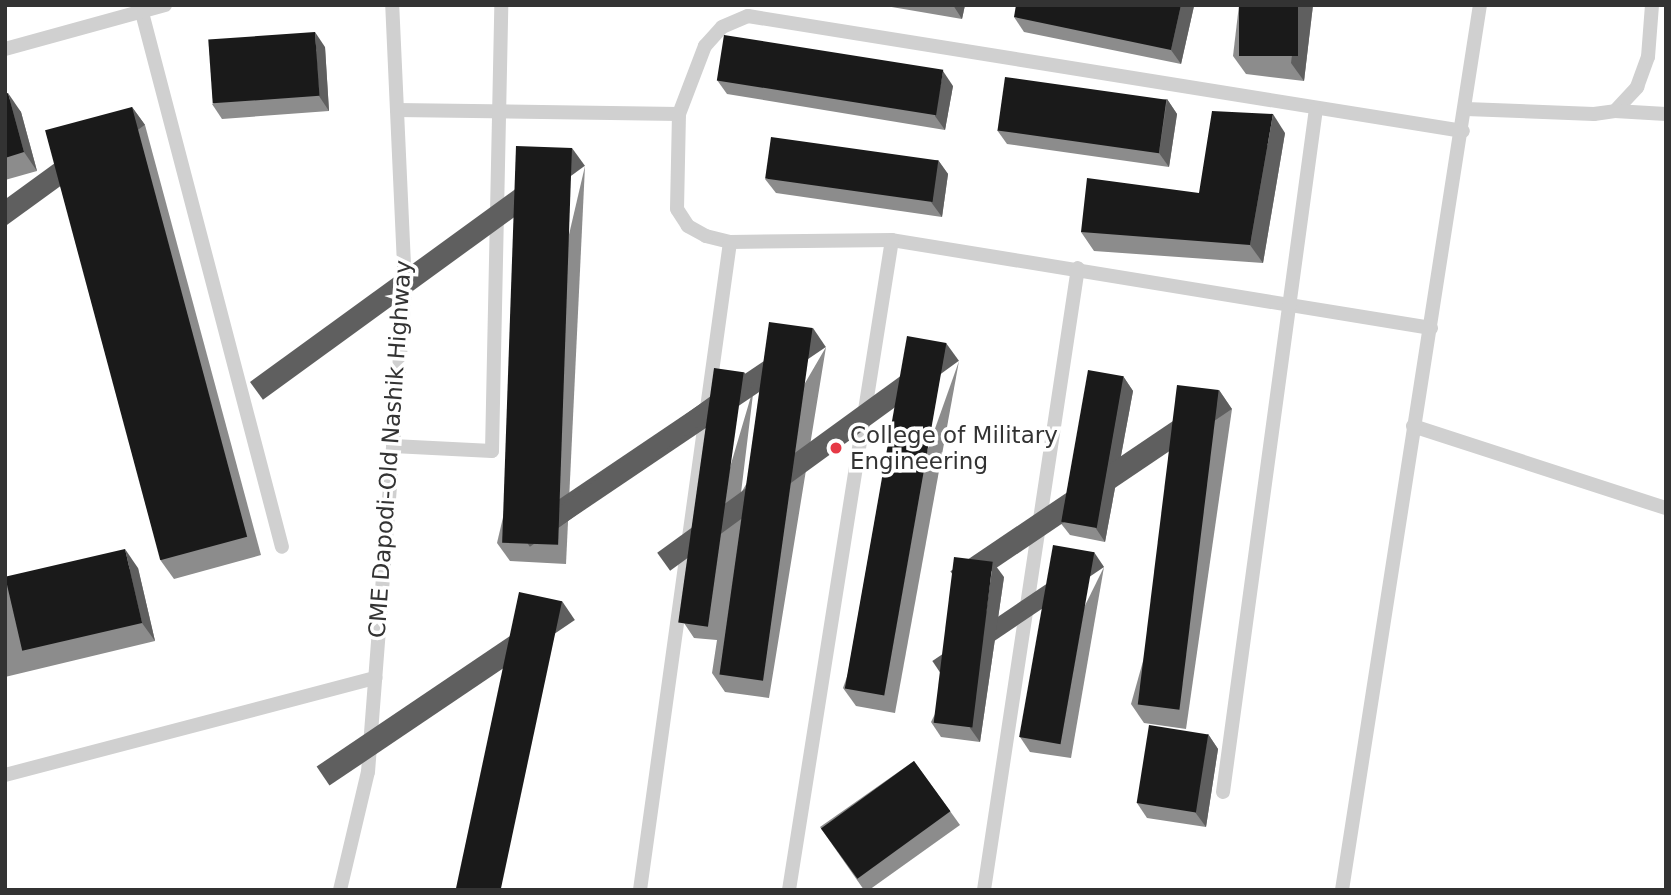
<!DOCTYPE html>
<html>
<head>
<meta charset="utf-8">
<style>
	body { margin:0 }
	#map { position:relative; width:1671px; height:895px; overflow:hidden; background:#fff; font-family:"DejaVu Sans",sans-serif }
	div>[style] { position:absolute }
	.service>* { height:14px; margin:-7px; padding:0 7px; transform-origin:7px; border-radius:7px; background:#d0d0d0 }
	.wall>* { inset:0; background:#8c8c8c }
	.shaded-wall>* { inset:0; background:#5f5f5f; transform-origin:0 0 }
	.building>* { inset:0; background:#1a1a1a; transform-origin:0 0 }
	.dots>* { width:19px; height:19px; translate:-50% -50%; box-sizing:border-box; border:4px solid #fff; border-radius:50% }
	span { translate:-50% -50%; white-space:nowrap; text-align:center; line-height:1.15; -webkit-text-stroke:7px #fff; paint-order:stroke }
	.poi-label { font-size:23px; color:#333 }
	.left { translate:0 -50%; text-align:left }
	.street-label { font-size:23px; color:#333 }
	.frame { position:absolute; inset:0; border:7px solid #333; pointer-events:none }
</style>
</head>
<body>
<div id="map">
	<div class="service">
		<div style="left:140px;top:5px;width:560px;rotate:75.32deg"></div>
		<div style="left:5px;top:49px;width:166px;rotate:-15.4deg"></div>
		<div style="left:1466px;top:109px;width:128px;rotate:2.2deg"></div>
		<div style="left:1594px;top:114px;width:21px;rotate:-8deg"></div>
		<div style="left:1615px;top:111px;width:33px;rotate:-47deg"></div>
		<div style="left:1637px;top:87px;width:32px;rotate:-70deg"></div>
		<div style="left:1648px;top:57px;width:52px;rotate:-85.6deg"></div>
		<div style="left:397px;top:110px;width:282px;rotate:0.8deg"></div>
		<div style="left:1615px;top:111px;width:51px;rotate:3.4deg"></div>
		<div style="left:1431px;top:328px;width:546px;rotate:-170.73deg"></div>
		<div style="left:892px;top:240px;width:162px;rotate:179.3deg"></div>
		<div style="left:730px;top:242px;width:25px;rotate:-166deg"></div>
		<div style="left:706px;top:236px;width:21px;rotate:-151deg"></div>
		<div style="left:688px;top:226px;width:20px;rotate:-123deg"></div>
		<div style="left:677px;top:209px;width:95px;rotate:-88.8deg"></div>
		<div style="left:679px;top:114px;width:73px;rotate:-69.1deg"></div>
		<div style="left:705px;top:46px;width:25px;rotate:-48deg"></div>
		<div style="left:722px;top:27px;width:28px;rotate:-23deg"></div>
		<div style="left:748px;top:16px;width:724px;rotate:9.14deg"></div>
		<div style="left:1413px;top:426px;width:266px;rotate:18deg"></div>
		<div style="left:393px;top:446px;width:99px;rotate:2.9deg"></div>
		<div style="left:492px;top:451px;width:446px;rotate:-88.8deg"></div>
		<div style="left:5px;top:775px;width:383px;rotate:-14.7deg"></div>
		<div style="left:1223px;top:792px;width:689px;rotate:-82.25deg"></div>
		<div style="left:340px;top:890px;width:121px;rotate:-76.7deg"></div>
		<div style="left:368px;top:772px;width:486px;rotate:-85.6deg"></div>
		<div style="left:405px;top:287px;width:282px;rotate:-92.6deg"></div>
		<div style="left:640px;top:890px;width:654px;rotate:-82.09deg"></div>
		<div style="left:789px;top:890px;width:658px;rotate:-81deg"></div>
		<div style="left:984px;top:890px;width:629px;rotate:-81.41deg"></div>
		<div style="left:1342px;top:890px;width:896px;rotate:-81.14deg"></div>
	</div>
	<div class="wall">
		<div style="clip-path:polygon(880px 5px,965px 5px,962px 19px)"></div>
		<div style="clip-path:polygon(1239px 5px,1313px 5px,1304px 81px,1246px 74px,1233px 56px)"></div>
		<div style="clip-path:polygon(1194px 6px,1181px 64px,1024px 32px,1014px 17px)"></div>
		<div style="clip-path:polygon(325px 47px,329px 111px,222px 119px,212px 104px)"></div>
		<div style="clip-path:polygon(717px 80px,953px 86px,945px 130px,727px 94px)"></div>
		<div style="clip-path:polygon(5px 94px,21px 112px,37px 171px,5px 180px)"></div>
		<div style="clip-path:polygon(1167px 99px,1177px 114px,1169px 167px,1007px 144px,997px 130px)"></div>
		<div style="clip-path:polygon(132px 107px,145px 125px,261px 555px,174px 579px,161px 561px)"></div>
		<div style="clip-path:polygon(1285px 133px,1263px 263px,1094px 251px,1081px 232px,1199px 193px)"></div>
		<div style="clip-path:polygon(938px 160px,948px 174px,942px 217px,776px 193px,765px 179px)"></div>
		<div style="clip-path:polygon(585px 166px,566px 564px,510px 561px,497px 543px)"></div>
		<div style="clip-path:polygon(826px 347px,769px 698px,725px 692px,712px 673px,717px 640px,694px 638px,684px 623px,754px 386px,741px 493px)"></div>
		<div style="clip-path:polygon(959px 361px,895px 713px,856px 706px,843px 688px)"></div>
		<div style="clip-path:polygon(1123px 376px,1133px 391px,1105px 542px,1070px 535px,1059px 521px)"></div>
		<div style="clip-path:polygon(1219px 390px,1232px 409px,1186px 729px,1144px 723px,1131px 704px)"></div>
		<div style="clip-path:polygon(1104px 567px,1071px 758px,1030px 752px,1020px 737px)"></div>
		<div style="clip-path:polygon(138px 568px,155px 641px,5px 677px,5px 578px)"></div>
		<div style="clip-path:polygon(1004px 577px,980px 742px,941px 737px,931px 722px)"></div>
		<div style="clip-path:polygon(1208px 734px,1218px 749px,1206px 827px,1147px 818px,1137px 803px)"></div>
		<div style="clip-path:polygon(914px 761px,960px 825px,869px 890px,864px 890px,820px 827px)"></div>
	</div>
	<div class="shaded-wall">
		<div style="clip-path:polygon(953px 5px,965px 5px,962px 19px)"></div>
		<div style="clip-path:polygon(1181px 5px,1194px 6px,1181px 64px,1171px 50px)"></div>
		<div style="clip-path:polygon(1298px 5px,1313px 5px,1304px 81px,1291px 63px)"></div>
		<div style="clip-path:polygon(315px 32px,325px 47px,329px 111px,319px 96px)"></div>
		<div style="clip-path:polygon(943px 71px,953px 86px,945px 130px,935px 116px)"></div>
		<div style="clip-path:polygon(8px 93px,21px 112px,37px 171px,24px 152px)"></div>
		<div style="clip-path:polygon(1167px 99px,1177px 114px,1169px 167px,1159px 153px)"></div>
		<div style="left:132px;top:107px;width:22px;height:445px;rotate:54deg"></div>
		<div style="clip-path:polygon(1273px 114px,1285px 133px,1263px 263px,1250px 245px)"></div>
		<div style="left:572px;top:148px;width:22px;height:398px;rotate:54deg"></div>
		<div style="clip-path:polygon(938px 160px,948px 174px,942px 217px,931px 202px)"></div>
		<div style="left:813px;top:328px;width:23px;height:357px;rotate:56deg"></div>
		<div style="left:946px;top:343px;width:22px;height:357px;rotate:54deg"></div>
		<div style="left:744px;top:372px;width:17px;height:256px;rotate:54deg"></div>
		<div style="clip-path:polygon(1123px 376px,1133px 391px,1105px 542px,1095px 527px)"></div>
		<div style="left:1219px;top:390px;width:23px;height:324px;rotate:56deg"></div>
		<div style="clip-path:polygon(125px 549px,138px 568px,155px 641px,142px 623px)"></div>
		<div style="left:1094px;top:552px;width:18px;height:195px;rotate:56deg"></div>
		<div style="clip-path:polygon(993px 562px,1004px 577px,980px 742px,970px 728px)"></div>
		<div style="left:562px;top:601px;width:23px;height:296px;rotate:56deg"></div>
		<div style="clip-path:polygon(1208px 734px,1218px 749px,1206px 827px,1195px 812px)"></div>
	</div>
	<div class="building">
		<div style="clip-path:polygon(1016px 5px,1181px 5px,1171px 50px,1014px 17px)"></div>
		<div style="left:1239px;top:5px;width:59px;height:51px"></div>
		<div style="left:315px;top:32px;width:64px;height:107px;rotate:86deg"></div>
		<div style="left:724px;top:35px;width:222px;height:46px;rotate:9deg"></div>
		<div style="left:1005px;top:77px;width:163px;height:54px;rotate:8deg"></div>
		<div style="clip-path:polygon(8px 93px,24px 152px,5px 158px,5px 94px)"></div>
		<div style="left:132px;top:107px;width:445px;height:90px;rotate:75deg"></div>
		<div style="clip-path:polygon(1212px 111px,1273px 114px,1250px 245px,1081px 232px,1087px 178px,1199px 193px)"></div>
		<div style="left:771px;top:137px;width:169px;height:42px;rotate:8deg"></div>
		<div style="left:516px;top:146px;width:56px;height:397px;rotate:2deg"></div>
		<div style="left:769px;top:322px;width:44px;height:356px;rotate:8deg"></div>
		<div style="left:907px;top:336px;width:40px;height:358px;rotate:10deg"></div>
		<div style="left:714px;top:368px;width:30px;height:257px;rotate:8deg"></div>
		<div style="left:1088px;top:370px;width:36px;height:154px;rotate:10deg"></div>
		<div style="left:1177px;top:385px;width:42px;height:322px;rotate:7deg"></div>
		<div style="left:1053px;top:545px;width:42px;height:195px;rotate:10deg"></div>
		<div style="left:125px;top:549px;width:76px;height:123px;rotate:77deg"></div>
		<div style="left:954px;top:557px;width:39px;height:167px;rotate:7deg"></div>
		<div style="left:519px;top:592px;width:44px;height:305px;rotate:12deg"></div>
		<div style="left:1149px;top:725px;width:60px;height:79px;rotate:9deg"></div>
		<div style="left:914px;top:761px;width:62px;height:115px;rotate:54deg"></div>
	</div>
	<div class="dots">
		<div style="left:836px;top:448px;background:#e63946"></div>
	</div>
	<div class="poi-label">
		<span class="left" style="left:850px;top:448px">College of Military<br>Engineering</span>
	</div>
	<div class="street-label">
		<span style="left:390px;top:449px;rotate:-86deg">CME Dapodi-Old Nashik Highway</span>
	</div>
	<div class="frame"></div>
</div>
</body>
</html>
